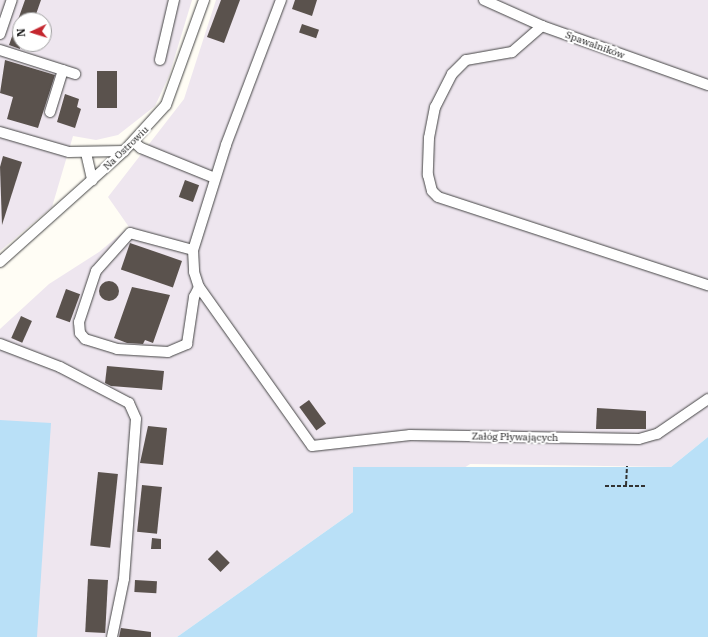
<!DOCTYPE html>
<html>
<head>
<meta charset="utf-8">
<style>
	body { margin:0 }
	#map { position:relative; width:708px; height:637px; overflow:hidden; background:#fffdf5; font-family:"IBM Plex Serif",serif }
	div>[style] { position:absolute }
	.industrial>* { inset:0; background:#eee6ef }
	.water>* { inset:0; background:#b9e0f7 }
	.building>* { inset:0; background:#5a524d; transform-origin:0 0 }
	.round { border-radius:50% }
	.path>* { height:2px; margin-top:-1px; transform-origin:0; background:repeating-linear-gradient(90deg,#333 0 4px,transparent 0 6px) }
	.roads { filter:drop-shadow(0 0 1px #444) drop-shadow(0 0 1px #444) }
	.minor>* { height:10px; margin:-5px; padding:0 5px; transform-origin:5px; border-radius:5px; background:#fff }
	span { translate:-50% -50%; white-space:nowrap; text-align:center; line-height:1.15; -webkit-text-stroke:4px #fff; paint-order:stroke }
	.street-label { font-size:10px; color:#111 }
	.north { position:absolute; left:12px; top:12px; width:40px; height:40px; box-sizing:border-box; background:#fff; border:1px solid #a0a0a0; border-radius:50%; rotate:266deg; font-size:11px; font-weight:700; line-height:16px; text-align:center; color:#111 }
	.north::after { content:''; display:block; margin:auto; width:14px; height:18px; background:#c4262e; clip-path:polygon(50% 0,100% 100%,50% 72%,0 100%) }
</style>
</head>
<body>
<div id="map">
	<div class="industrial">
		<div style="clip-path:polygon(evenodd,0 0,192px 0,169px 76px,155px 106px,118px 135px,96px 140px,73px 136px,52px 207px,0 251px,0 0,20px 20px,44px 20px,44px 44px,20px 44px,20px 20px)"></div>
		<div style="clip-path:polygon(216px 0,708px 0,708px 437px,671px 467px,470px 464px,461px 470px,353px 468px,353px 512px,177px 637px,0 637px,0 329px,49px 284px,99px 252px,129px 227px,108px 197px,184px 99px)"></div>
	</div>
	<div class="water">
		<div style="clip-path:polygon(0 420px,51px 423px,37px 637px,0 637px)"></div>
		<div style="clip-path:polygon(708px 437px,708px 637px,177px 637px,353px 512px,353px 467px,671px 467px)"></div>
	</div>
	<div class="building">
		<div style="clip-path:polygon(25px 0,41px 0,34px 20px,20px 20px,20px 49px,9px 45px)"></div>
		<div style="clip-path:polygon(221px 0,240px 0,224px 43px,207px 37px)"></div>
		<div style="clip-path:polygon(295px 0,317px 0,312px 16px,292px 9px)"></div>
		<div style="left:302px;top:24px;width:18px;height:9px;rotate:19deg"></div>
		<div style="clip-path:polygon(5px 60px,55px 75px,38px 128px,7px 119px,13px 97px,0 93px)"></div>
		<div style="left:97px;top:71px;width:20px;height:37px"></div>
		<div style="clip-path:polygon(65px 94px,79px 99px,77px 107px,81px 109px,75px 128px,57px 122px)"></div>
		<div style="clip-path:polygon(3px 156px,22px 162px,2px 225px,0 167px)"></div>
		<div style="left:185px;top:180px;width:15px;height:18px;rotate:20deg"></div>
		<div style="left:130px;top:243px;width:55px;height:28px;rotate:19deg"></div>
		<div class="round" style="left:99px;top:281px;width:20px;height:20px"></div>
		<div style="clip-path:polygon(132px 287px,170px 295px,153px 343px,145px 340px,143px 344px,127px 343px,114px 338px)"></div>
		<div style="left:66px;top:289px;width:15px;height:30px;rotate:20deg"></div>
		<div style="left:21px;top:316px;width:12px;height:24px;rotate:24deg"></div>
		<div style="clip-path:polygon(107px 366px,164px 371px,162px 390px,111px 386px,105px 383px)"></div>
		<div style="left:309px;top:400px;width:29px;height:12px;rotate:54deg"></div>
		<div style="clip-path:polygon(597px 408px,646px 411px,646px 429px,596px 429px)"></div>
		<div style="clip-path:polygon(148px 426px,167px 428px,163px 465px,140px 463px)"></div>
		<div style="left:98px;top:472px;width:20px;height:74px;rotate:6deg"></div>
		<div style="left:142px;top:485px;width:20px;height:47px;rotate:6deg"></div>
		<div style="clip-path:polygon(152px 538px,161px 539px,161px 549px,151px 549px)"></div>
		<div style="left:217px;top:550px;width:18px;height:13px;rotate:45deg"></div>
		<div style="left:88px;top:579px;width:20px;height:53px;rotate:3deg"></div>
		<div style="left:135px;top:580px;width:22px;height:12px;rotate:3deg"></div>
		<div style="clip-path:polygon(121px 628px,151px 632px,151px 637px,119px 637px)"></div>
	</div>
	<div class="path">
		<div style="left:626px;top:485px;width:19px;rotate:-87deg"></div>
		<div style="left:605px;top:486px;width:41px"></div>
	</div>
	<div class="roads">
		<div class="minor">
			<div style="left:281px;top:0;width:155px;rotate:110.8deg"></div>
			<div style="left:226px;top:145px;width:110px;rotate:107.4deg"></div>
			<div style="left:193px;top:250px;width:22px;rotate:87deg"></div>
			<div style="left:194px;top:272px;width:16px;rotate:72deg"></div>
			<div style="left:199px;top:287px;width:195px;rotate:54.6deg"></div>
			<div style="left:312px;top:446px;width:99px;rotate:-6.4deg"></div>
			<div style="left:410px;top:435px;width:229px;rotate:1deg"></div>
			<div style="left:639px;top:439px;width:19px;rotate:-16deg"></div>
			<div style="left:657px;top:434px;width:62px;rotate:-34.5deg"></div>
			<div style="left:484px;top:0;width:64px;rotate:24.1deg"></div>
			<div style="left:542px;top:26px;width:176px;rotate:19.6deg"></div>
			<div style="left:542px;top:26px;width:40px;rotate:139deg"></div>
			<div style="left:512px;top:52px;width:47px;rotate:170.1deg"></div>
			<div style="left:466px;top:60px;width:20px;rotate:135deg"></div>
			<div style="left:452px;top:74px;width:37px;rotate:117deg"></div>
			<div style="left:435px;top:107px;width:32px;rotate:101deg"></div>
			<div style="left:429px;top:138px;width:37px;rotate:92deg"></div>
			<div style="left:428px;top:175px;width:16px;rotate:76deg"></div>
			<div style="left:432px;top:191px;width:8px;rotate:45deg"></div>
			<div style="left:438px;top:197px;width:284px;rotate:18.1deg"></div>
			<div style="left:0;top:34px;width:36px;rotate:-71deg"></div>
			<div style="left:0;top:50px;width:79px;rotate:17.7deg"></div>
			<div style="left:160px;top:60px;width:62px;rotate:-76.9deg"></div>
			<div style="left:50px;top:112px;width:44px;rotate:-72.8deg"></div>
			<div style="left:0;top:132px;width:72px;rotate:16.2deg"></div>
			<div style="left:69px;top:152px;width:55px;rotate:-1deg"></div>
			<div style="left:134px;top:142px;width:9px;rotate:41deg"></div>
			<div style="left:141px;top:148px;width:80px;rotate:22.1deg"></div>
			<div style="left:86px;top:153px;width:28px;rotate:77deg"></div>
			<div style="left:193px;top:250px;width:65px;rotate:-164.9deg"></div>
			<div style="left:130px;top:233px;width:51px;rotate:131.8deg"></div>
			<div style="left:96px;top:271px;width:54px;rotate:108.4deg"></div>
			<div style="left:79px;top:322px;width:11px;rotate:85deg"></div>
			<div style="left:80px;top:333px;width:8px;rotate:50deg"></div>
			<div style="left:85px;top:339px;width:34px;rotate:17deg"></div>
			<div style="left:117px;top:349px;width:51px;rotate:3.4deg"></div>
			<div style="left:168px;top:352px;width:21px;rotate:-23deg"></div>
			<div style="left:187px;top:344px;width:48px;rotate:-81.5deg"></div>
			<div style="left:194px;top:297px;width:11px;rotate:-63deg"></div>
			<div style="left:0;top:262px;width:166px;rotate:-41.8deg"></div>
			<div style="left:124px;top:151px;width:62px;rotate:-47.6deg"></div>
			<div style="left:166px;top:105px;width:112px;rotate:-70.1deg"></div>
			<div style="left:0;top:344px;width:64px;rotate:21deg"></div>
			<div style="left:60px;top:367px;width:78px;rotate:27.6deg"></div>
			<div style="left:129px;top:403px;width:17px;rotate:66deg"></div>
			<div style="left:136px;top:419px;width:160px;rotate:94.3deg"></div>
			<div style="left:124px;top:579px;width:59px;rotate:101.7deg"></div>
		</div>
	</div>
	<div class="street-label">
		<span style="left:595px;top:45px;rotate:20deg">Spawalników</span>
		<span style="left:126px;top:148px;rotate:-44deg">Na Ostrowiu</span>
		<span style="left:515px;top:437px;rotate:1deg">Załóg Pływających</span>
	</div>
	<div class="north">N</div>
</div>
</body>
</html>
